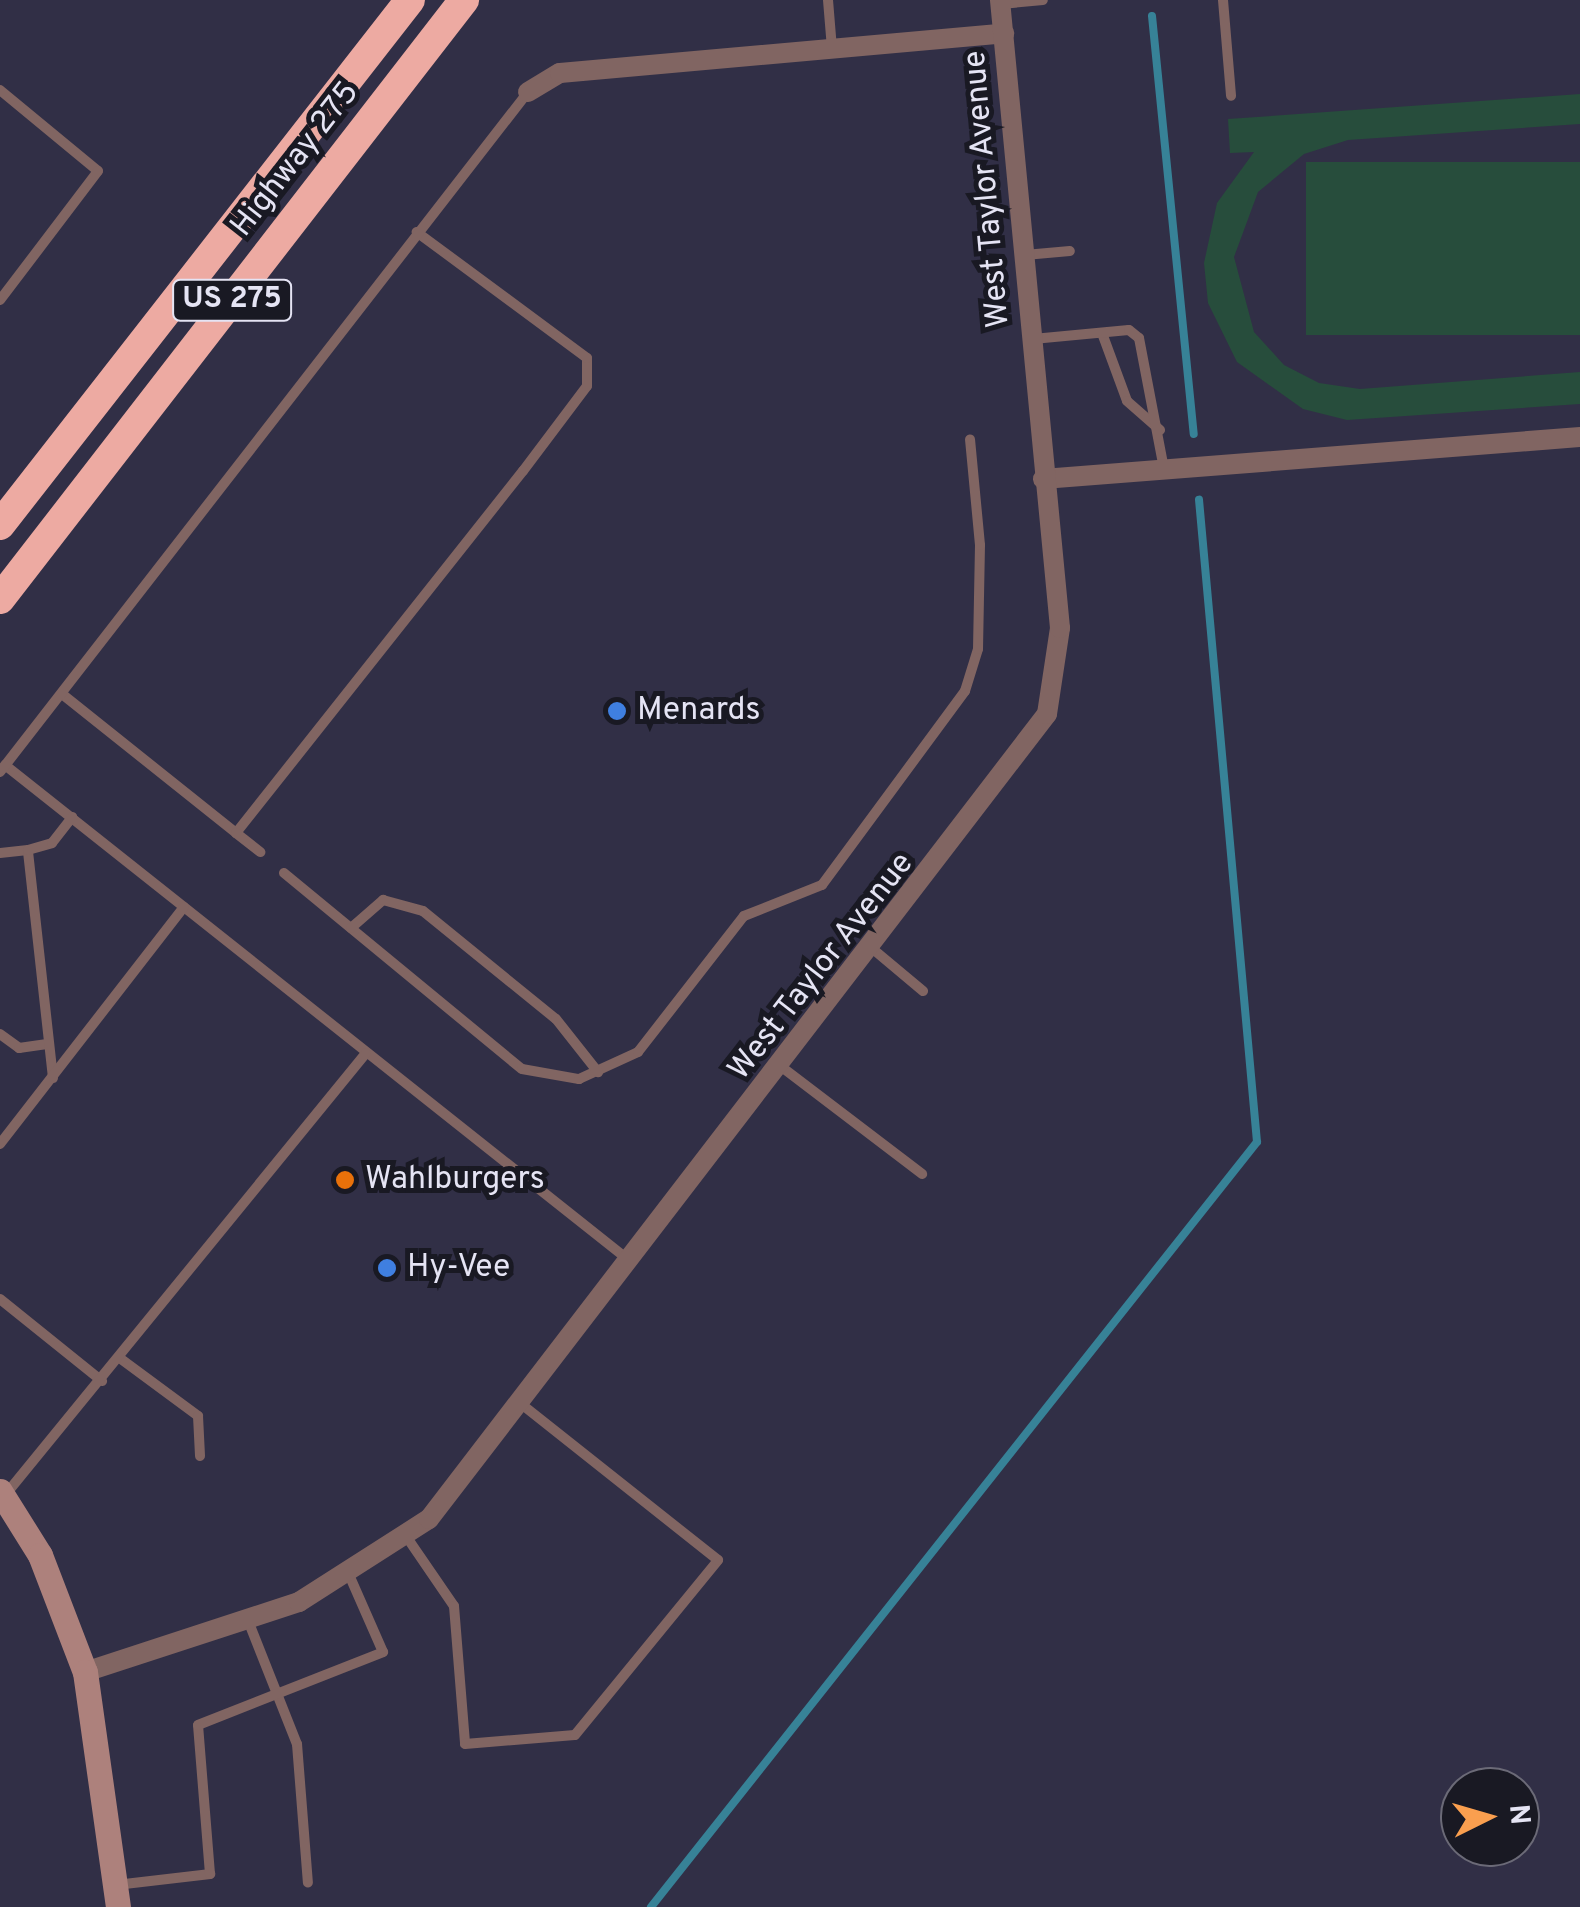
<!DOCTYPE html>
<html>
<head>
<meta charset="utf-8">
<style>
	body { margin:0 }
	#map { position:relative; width:1580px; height:1907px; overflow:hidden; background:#312f46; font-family:Overpass,sans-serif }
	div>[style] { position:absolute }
	.green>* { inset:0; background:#274d3c; transform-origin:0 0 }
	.stream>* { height:8px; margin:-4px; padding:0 4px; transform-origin:4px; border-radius:4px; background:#378297 }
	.lane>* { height:10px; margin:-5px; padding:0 5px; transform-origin:5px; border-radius:5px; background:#816562 }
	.street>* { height:20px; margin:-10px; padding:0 10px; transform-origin:10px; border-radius:10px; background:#816562 }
	.secondary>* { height:25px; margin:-12.5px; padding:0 12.5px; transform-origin:12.5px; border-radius:12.5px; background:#ad817c }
	.highway>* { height:30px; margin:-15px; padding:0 15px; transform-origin:15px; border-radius:15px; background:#edaaa2 }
	.dots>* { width:28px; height:28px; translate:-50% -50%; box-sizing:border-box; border:5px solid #191923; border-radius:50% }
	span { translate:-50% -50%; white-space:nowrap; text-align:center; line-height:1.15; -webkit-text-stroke:10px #191923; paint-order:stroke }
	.shield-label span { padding:2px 8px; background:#191923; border:2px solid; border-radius:8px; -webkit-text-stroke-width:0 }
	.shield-label { font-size:30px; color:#e5e4f4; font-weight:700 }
	.street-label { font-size:32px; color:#e5e4f4 }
	.poi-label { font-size:32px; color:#e5e4f4 }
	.left { translate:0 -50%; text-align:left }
	.north { position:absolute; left:1440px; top:1767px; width:100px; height:100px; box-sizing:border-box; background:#191923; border:2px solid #6b6a77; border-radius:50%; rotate:85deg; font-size:28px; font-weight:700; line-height:40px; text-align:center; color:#e5e4f4 }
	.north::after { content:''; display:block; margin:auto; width:35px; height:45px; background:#fa9f4f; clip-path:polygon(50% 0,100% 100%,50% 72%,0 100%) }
</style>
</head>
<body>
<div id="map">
	<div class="green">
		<div style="clip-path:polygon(1580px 94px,1580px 124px,1348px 140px,1304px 154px,1258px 192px,1234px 257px,1254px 332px,1284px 365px,1319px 383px,1360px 389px,1580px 372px,1580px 404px,1347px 420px,1303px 409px,1237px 362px,1208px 303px,1204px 263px,1217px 203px,1254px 152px,1230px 153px,1228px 119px)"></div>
		<div style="left:1580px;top:162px;width:173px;height:274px;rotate:90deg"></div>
	</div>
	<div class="stream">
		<div style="left:1152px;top:16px;width:420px;rotate:84.3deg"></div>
		<div style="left:651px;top:1907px;width:976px;rotate:-51.62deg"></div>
		<div style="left:1257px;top:1142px;width:645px;rotate:-95.16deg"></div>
	</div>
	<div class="lane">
		<div style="left:828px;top:0;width:49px;rotate:85.3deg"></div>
		<div style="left:1223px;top:0;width:96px;rotate:85.2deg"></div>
		<div style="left:1001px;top:4px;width:42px;rotate:-5.4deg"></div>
		<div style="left:0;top:90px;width:127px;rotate:39.6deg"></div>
		<div style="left:98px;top:171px;width:162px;rotate:127.2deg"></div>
		<div style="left:1025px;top:255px;width:45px;rotate:-5.1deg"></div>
		<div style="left:1102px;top:333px;width:72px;rotate:69.8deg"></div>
		<div style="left:1127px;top:401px;width:44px;rotate:41.3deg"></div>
		<div style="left:1033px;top:339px;width:96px;rotate:-5.4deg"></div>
		<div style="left:1129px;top:330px;width:13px;rotate:39deg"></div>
		<div style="left:1139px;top:338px;width:133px;rotate:79.2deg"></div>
		<div style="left:62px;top:694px;width:223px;rotate:38.6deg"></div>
		<div style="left:236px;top:833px;width:462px;rotate:-51.6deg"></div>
		<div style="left:523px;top:471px;width:106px;rotate:-53deg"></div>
		<div style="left:587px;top:386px;width:28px;rotate:-90deg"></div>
		<div style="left:587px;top:358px;width:212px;rotate:-143.5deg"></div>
		<div style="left:5px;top:765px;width:798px;rotate:38.44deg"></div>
		<div style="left:0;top:772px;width:861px;rotate:-52.17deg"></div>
		<div style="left:236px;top:833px;width:31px;rotate:38deg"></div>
		<div style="left:0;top:853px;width:28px;rotate:-6deg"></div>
		<div style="left:284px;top:873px;width:308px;rotate:39.5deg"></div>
		<div style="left:522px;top:1069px;width:58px;rotate:10deg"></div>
		<div style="left:579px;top:1079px;width:65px;rotate:-24.6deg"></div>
		<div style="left:638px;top:1052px;width:172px;rotate:-52.1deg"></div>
		<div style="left:744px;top:916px;width:84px;rotate:-21.7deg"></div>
		<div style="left:822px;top:885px;width:241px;rotate:-53.6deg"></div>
		<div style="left:965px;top:691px;width:44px;rotate:-72.8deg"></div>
		<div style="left:978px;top:649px;width:104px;rotate:-88.9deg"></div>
		<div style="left:980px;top:545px;width:106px;rotate:-95.4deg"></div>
		<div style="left:351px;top:928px;width:43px;rotate:-41.2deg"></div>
		<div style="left:383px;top:900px;width:41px;rotate:15.4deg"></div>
		<div style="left:423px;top:911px;width:171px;rotate:39.1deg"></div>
		<div style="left:556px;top:1019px;width:68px;rotate:51.6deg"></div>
		<div style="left:874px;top:950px;width:64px;rotate:39.9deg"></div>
		<div style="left:0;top:1034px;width:24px;rotate:36deg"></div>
		<div style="left:19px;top:1048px;width:30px;rotate:-8deg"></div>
		<div style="left:783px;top:1068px;width:175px;rotate:37.3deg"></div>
		<div style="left:53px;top:1078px;width:229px;rotate:-96.3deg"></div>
		<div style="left:28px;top:850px;width:25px;rotate:-16deg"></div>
		<div style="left:52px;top:843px;width:33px;rotate:-52deg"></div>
		<div style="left:0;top:1144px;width:300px;rotate:-52.2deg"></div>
		<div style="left:0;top:1299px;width:131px;rotate:38.8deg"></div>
		<div style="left:121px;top:1359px;width:96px;rotate:36.5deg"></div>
		<div style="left:198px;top:1416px;width:40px;rotate:87.1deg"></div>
		<div style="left:6px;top:1494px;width:569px;rotate:-50.77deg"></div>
		<div style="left:406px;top:1536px;width:85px;rotate:55.6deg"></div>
		<div style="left:454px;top:1606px;width:138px;rotate:85.4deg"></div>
		<div style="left:465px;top:1744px;width:110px;rotate:-4.7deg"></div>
		<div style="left:575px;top:1735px;width:226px;rotate:-50.7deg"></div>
		<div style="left:718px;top:1560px;width:248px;rotate:-141.6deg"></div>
		<div style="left:247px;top:1618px;width:136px;rotate:68.4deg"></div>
		<div style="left:297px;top:1744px;width:139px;rotate:85.5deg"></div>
		<div style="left:116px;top:1885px;width:95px;rotate:-6.7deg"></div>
		<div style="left:210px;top:1874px;width:149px;rotate:-94.6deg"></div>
		<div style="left:198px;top:1725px;width:199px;rotate:-21.5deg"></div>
		<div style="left:383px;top:1652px;width:82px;rotate:-113.7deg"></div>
	</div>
	<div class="street">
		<div style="left:528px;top:92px;width:37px;rotate:-31deg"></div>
		<div style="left:560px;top:73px;width:446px;rotate:-5.1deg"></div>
		<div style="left:1043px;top:479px;width:539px;rotate:-4.47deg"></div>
		<div style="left:85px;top:1672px;width:225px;rotate:-18.1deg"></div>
		<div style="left:299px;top:1602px;width:154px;rotate:-32.6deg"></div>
		<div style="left:429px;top:1519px;width:1015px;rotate:-52.49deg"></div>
		<div style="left:1047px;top:714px;width:87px;rotate:-81.4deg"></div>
		<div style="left:1060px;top:628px;width:631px;rotate:-95.46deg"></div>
	</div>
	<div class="secondary">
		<div style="left:0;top:1491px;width:75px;rotate:58deg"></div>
		<div style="left:40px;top:1555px;width:125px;rotate:69deg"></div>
		<div style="left:85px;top:1672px;width:237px;rotate:82deg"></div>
	</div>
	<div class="highway">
		<div style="left:0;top:525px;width:666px;rotate:-52.01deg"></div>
		<div style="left:0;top:599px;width:758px;rotate:-52.24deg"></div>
	</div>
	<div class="dots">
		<div style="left:617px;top:711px;background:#3f7fe0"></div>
		<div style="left:345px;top:1180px;background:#e8710a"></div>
		<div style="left:387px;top:1268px;background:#3f7fe0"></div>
	</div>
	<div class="shield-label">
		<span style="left:232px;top:300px">US 275</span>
	</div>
	<div class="street-label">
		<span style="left:296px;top:160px;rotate:-52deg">Highway 275</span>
		<span style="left:988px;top:189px;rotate:-95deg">West Taylor Avenue</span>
		<span style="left:822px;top:967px;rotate:-52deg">West Taylor Avenue</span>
	</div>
	<div class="poi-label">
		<span class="left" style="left:637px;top:711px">Menards</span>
		<span class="left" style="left:365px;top:1180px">Wahlburgers</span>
		<span class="left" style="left:407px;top:1268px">Hy-Vee</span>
	</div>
	<div class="north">N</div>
</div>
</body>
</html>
